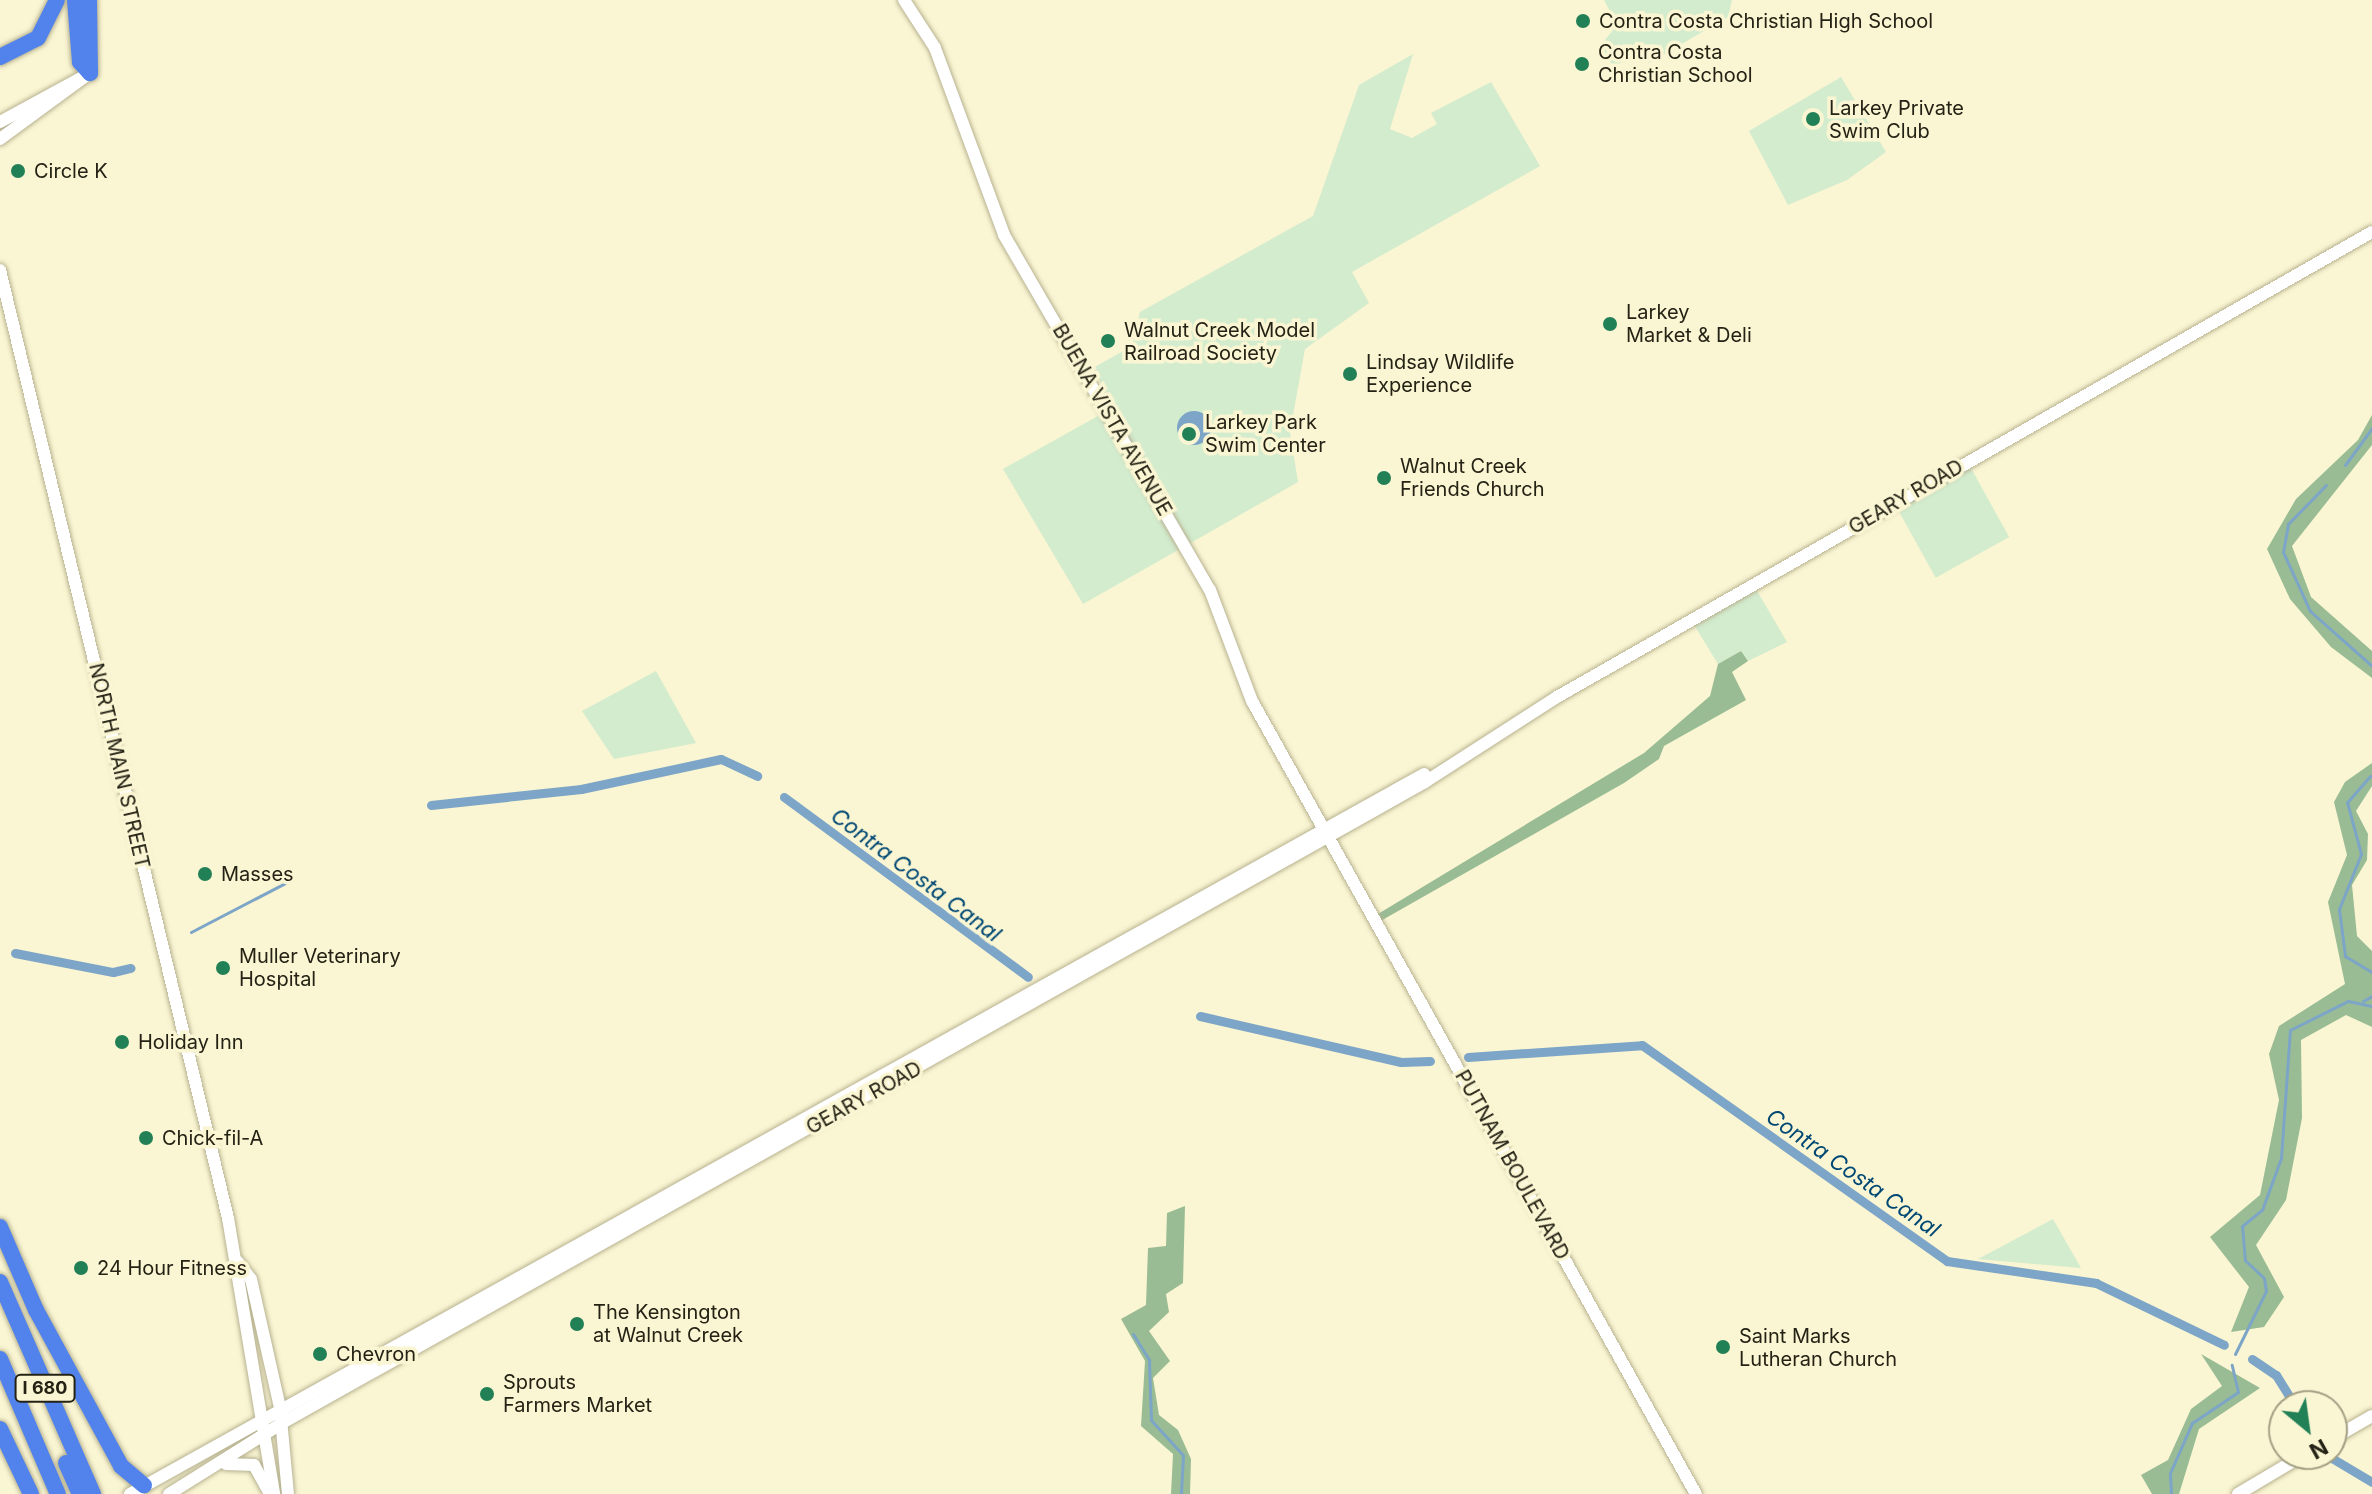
<!DOCTYPE html>
<html>
<head>
<meta charset="utf-8">
<style>
	body { margin:0 }
	#map { position:relative; width:2372px; height:1494px; overflow:hidden; background:#faf5d2; font-family:Inter,sans-serif }
	div>[style] { position:absolute }
	.green>* { inset:0; background:#d3ecce; transform-origin:0 0 }
	.forest>* { inset:0; background:#99bc94 }
	.water>* { inset:0; background:#7ca5c7 }
	.round { border-radius:50% }
	.stream>* { height:3px; margin:-1.5px; padding:0 1.5px; transform-origin:1.5px; border-radius:1.5px; background:#7ca5c7 }
	.canal>* { height:9px; margin:-4.5px; padding:0 4.5px; transform-origin:4.5px; border-radius:4.5px; background:#7ca5c7 }
	.roads { filter:drop-shadow(0 0 2px #b7b291) drop-shadow(0 0 2px #b7b291) }
	.secondary>* { height:12px; margin:-6px; padding:0 6px; transform-origin:6px; border-radius:6px; background:#fff }
	.highway>* { height:16px; margin:-8px; padding:0 8px; transform-origin:8px; border-radius:8px; background:#5283ed }
	.dots>* { width:22px; height:22px; translate:-50% -50%; box-sizing:border-box; border:4px solid #faf5d2; border-radius:50% }
	span { translate:-50% -50%; white-space:nowrap; text-align:center; line-height:1.15; -webkit-text-stroke:7px #faf5d2; paint-order:stroke }
	.shield-label span { padding:2px 6px; background:#faf5d2; border:2px solid; border-radius:6px; -webkit-text-stroke-width:0 }
	.shield-label { font-size:18px; color:#242215; font-weight:700 }
	.poi-label { font-size:20px; color:#242215 }
	.left { translate:0 -50%; text-align:left }
	.street-label { font-size:20px; color:#242215 }
	.water-label { font-size:22px; color:#004874; font-style:italic }
	.north { position:absolute; left:2268px; top:1390px; width:80px; height:80px; box-sizing:border-box; background:#faf5d2; border:2px solid #a4a186; border-radius:50%; rotate:151deg; font-size:22px; font-weight:700; line-height:32px; text-align:center; color:#242215 }
	.north::after { content:''; display:block; margin:auto; width:28px; height:36px; background:#228056; clip-path:polygon(50% 0,100% 100%,50% 72%,0 100%) }
</style>
</head>
<body>
<div id="map">
	<div class="green">
		<div style="clip-path:polygon(1604px 0,1732px 0,1728px 17px,1649px 63px,1640px 52px,1613px 67px,1601px 45px,1617px 25px)"></div>
		<div style="clip-path:polygon(1413px 54px,1390px 129px,1412px 138px,1437px 124px,1431px 113px,1491px 82px,1540px 166px,1352px 272px,1369px 303px,1305px 349px,1290px 432px,1298px 482px,1083px 604px,1003px 469px,1114px 407px,1093px 368px,1132px 346px,1140px 312px,1313px 216px,1359px 85px)"></div>
		<div style="clip-path:polygon(1841px 77px,1886px 152px,1847px 180px,1788px 205px,1749px 131px)"></div>
		<div style="left:1967px;top:461px;width:87px;height:84px;rotate:61deg"></div>
		<div style="clip-path:polygon(1753px 584px,1787px 642px,1748px 661px,1741px 651px,1718px 664px,1691px 620px)"></div>
		<div style="clip-path:polygon(656px 671px,696px 743px,614px 759px,582px 711px)"></div>
		<div style="clip-path:polygon(2053px 1219px,2081px 1268px,1978px 1259px)"></div>
	</div>
	<div class="forest">
		<div style="clip-path:polygon(2372px 415px,2372px 445px,2292px 546px,2311px 597px,2372px 651px,2372px 678px,2331px 647px,2290px 599px,2267px 549px,2296px 499px,2358px 440px)"></div>
		<div style="clip-path:polygon(1741px 651px,1748px 661px,1732px 672px,1746px 700px,1664px 746px,1659px 759px,1624px 783px,1377px 923px,1373px 917px,1644px 753px,1710px 696px,1718px 664px)"></div>
		<div style="clip-path:polygon(2372px 763px,2372px 786px,2356px 811px,2368px 834px,2367px 860px,2352px 885px,2357px 936px,2372px 951px,2372px 1027px,2346px 1015px,2301px 1040px,2302px 1118px,2286px 1200px,2256px 1245px,2284px 1297px,2264px 1327px,2231px 1332px,2249px 1287px,2210px 1237px,2260px 1195px,2279px 1100px,2269px 1054px,2279px 1026px,2345px 984px,2328px 902px,2347px 855px,2334px 802px,2345px 782px)"></div>
		<div style="clip-path:polygon(1185px 1206px,1183px 1283px,1166px 1294px,1169px 1312px,1149px 1331px,1170px 1361px,1153px 1378px,1159px 1415px,1178px 1430px,1191px 1459px,1190px 1494px,1171px 1494px,1173px 1454px,1141px 1426px,1145px 1361px,1121px 1319px,1146px 1305px,1148px 1248px,1166px 1246px,1167px 1213px)"></div>
		<div style="clip-path:polygon(2201px 1354px,2260px 1388px,2199px 1429px,2179px 1494px,2152px 1494px,2141px 1475px,2168px 1460px,2191px 1409px,2222px 1386px)"></div>
	</div>
	<div class="water">
		<div class="round" style="left:1177px;top:411px;width:34px;height:34px"></div>
	</div>
	<div class="stream">
		<div style="left:2345px;top:465px;width:46px;rotate:-53.9deg"></div>
		<div style="left:2326px;top:485px;width:54px;rotate:134.3deg"></div>
		<div style="left:2288px;top:524px;width:28px;rotate:100deg"></div>
		<div style="left:2283px;top:552px;width:65px;rotate:65.4deg"></div>
		<div style="left:2310px;top:611px;width:83px;rotate:41.6deg"></div>
		<div style="left:2370px;top:776px;width:35px;rotate:131deg"></div>
		<div style="left:2347px;top:802px;width:54px;rotate:74.9deg"></div>
		<div style="left:2361px;top:854px;width:59px;rotate:111.8deg"></div>
		<div style="left:2339px;top:909px;width:47px;rotate:82.7deg"></div>
		<div style="left:2345px;top:956px;width:31px;rotate:31deg"></div>
		<div style="left:191px;top:932px;width:106px;rotate:-27.5deg"></div>
		<div style="left:2363px;top:1001px;width:10px;rotate:-29deg"></div>
		<div style="left:1133px;top:1334px;width:31px;rotate:58deg"></div>
		<div style="left:1149px;top:1360px;width:60px;rotate:88.1deg"></div>
		<div style="left:1151px;top:1420px;width:47px;rotate:47.6deg"></div>
		<div style="left:1183px;top:1455px;width:39px;rotate:93deg"></div>
		<div style="left:2235px;top:1354px;width:70px;rotate:-63.8deg"></div>
		<div style="left:2266px;top:1291px;width:13px;rotate:-99deg"></div>
		<div style="left:2264px;top:1278px;width:26px;rotate:-137deg"></div>
		<div style="left:2245px;top:1260px;width:34px;rotate:-95deg"></div>
		<div style="left:2242px;top:1226px;width:26px;rotate:-39deg"></div>
		<div style="left:2262px;top:1210px;width:55px;rotate:-69.9deg"></div>
		<div style="left:2281px;top:1158px;width:128px;rotate:-86deg"></div>
		<div style="left:2290px;top:1030px;width:65px;rotate:-26.6deg"></div>
		<div style="left:2348px;top:1001px;width:25px;rotate:12deg"></div>
		<div style="left:2171px;top:1494px;width:21px;rotate:-93deg"></div>
		<div style="left:2170px;top:1473px;width:55px;rotate:-66.3deg"></div>
		<div style="left:2192px;top:1423px;width:55px;rotate:-34deg"></div>
		<div style="left:2238px;top:1392px;width:28px;rotate:-103deg"></div>
	</div>
	<div class="canal">
		<div style="left:784px;top:797px;width:303px;rotate:36.4deg"></div>
		<div style="left:431px;top:805px;width:151px;rotate:-6.1deg"></div>
		<div style="left:581px;top:789px;width:143px;rotate:-12.1deg"></div>
		<div style="left:721px;top:759px;width:40px;rotate:25deg"></div>
		<div style="left:15px;top:953px;width:100px;rotate:11deg"></div>
		<div style="left:113px;top:972px;width:18px;rotate:-13deg"></div>
		<div style="left:1200px;top:1016px;width:206px;rotate:12.9deg"></div>
		<div style="left:1401px;top:1062px;width:29px;rotate:-2deg"></div>
		<div style="left:1468px;top:1057px;width:174px;rotate:-3.9deg"></div>
		<div style="left:1642px;top:1045px;width:374px;rotate:35.3deg"></div>
		<div style="left:1947px;top:1261px;width:151px;rotate:8.4deg"></div>
		<div style="left:2096px;top:1283px;width:142px;rotate:25.8deg"></div>
		<div style="left:2252px;top:1359px;width:29px;rotate:34deg"></div>
		<div style="left:2276px;top:1375px;width:36px;rotate:58deg"></div>
		<div style="left:2325px;top:1454px;width:55px;rotate:30.8deg"></div>
	</div>
	<div class="roads">
		<div class="secondary">
			<div style="left:904px;top:0;width:57px;rotate:57.1deg"></div>
			<div style="left:935px;top:48px;width:199px;rotate:69.7deg"></div>
			<div style="left:1004px;top:235px;width:410px;rotate:59.9deg"></div>
			<div style="left:1210px;top:590px;width:119px;rotate:69.3deg"></div>
			<div style="left:1252px;top:701px;width:909px;rotate:60.76deg"></div>
			<div style="left:0;top:122px;width:102px;rotate:-28.6deg"></div>
			<div style="left:0;top:139px;width:112px;rotate:-36.3deg"></div>
			<div style="left:0;top:270px;width:975px;rotate:76.48deg"></div>
			<div style="left:228px;top:1218px;width:280px;rotate:80.5deg"></div>
			<div style="left:238px;top:1262px;width:21px;rotate:53deg"></div>
			<div style="left:251px;top:1279px;width:132px;rotate:77.3deg"></div>
			<div style="left:280px;top:1408px;width:86px;rotate:84.7deg"></div>
			<div style="left:2332px;top:1439px;width:46px;rotate:-29.9deg"></div>
			<div style="left:226px;top:1464px;width:28px;rotate:2deg"></div>
			<div style="left:254px;top:1465px;width:33px;rotate:61deg"></div>
			<div style="left:130px;top:1494px;width:1481px;rotate:-29.09deg"></div>
			<div style="left:169px;top:1494px;width:133px;rotate:-32.1deg"></div>
			<div style="left:282px;top:1423px;width:1310px;rotate:-29.28deg"></div>
			<div style="left:1425px;top:782px;width:157px;rotate:-32.8deg"></div>
			<div style="left:1557px;top:697px;width:938px;rotate:-29.71deg"></div>
			<div style="left:2238px;top:1494px;width:78px;rotate:-30.8deg"></div>
		</div>
		<div class="highway">
			<div style="left:75px;top:0;width:62px;rotate:85.4deg"></div>
			<div style="left:80px;top:62px;width:15px;rotate:48deg"></div>
			<div style="left:89px;top:0;width:73px;rotate:89.2deg"></div>
			<div style="left:0;top:57px;width:42px;rotate:-26.6deg"></div>
			<div style="left:38px;top:38px;width:42px;rotate:-63.4deg"></div>
			<div style="left:0;top:1227px;width:90px;rotate:66.6deg"></div>
			<div style="left:36px;top:1310px;width:178px;rotate:61.4deg"></div>
			<div style="left:121px;top:1466px;width:30px;rotate:40deg"></div>
			<div style="left:0;top:1282px;width:232px;rotate:66.3deg"></div>
			<div style="left:0;top:1359px;width:147px;rotate:66.8deg"></div>
			<div style="left:0;top:1429px;width:72px;rotate:64.5deg"></div>
			<div style="left:66px;top:1463px;width:34px;rotate:66deg"></div>
		</div>
	</div>
	<div class="dots">
		<div style="left:1583px;top:21px;background:#228056"></div>
		<div style="left:1582px;top:64px;background:#228056"></div>
		<div style="left:1813px;top:119px;background:#228056"></div>
		<div style="left:18px;top:171px;background:#228056"></div>
		<div style="left:1610px;top:324px;background:#228056"></div>
		<div style="left:1108px;top:341px;background:#228056"></div>
		<div style="left:1350px;top:374px;background:#228056"></div>
		<div style="left:1189px;top:434px;background:#228056"></div>
		<div style="left:1384px;top:478px;background:#228056"></div>
		<div style="left:205px;top:874px;background:#228056"></div>
		<div style="left:223px;top:968px;background:#228056"></div>
		<div style="left:122px;top:1042px;background:#228056"></div>
		<div style="left:146px;top:1138px;background:#228056"></div>
		<div style="left:81px;top:1268px;background:#228056"></div>
		<div style="left:577px;top:1324px;background:#228056"></div>
		<div style="left:1723px;top:1347px;background:#228056"></div>
		<div style="left:320px;top:1354px;background:#228056"></div>
		<div style="left:487px;top:1394px;background:#228056"></div>
	</div>
	<div class="shield-label">
		<span style="left:45px;top:1388px">I 680</span>
	</div>
	<div class="poi-label">
		<span class="left" style="left:1599px;top:21px">Contra Costa Christian High School</span>
		<span class="left" style="left:1598px;top:64px">Contra Costa<br>Christian School</span>
		<span class="left" style="left:1829px;top:120px">Larkey Private<br>Swim Club</span>
		<span class="left" style="left:34px;top:171px">Circle K</span>
		<span class="left" style="left:1626px;top:324px">Larkey<br>Market &amp; Deli</span>
		<span class="left" style="left:1124px;top:342px">Walnut Creek Model<br>Railroad Society</span>
		<span class="left" style="left:1366px;top:374px">Lindsay Wildlife<br>Experience</span>
		<span class="left" style="left:1205px;top:434px">Larkey Park<br>Swim Center</span>
		<span class="left" style="left:1400px;top:478px">Walnut Creek<br>Friends Church</span>
		<span class="left" style="left:221px;top:874px">Masses</span>
		<span class="left" style="left:239px;top:968px">Muller Veterinary<br>Hospital</span>
		<span class="left" style="left:138px;top:1042px">Holiday Inn</span>
		<span class="left" style="left:162px;top:1138px">Chick-fil-A</span>
		<span class="left" style="left:97px;top:1268px">24 Hour Fitness</span>
		<span class="left" style="left:593px;top:1324px">The Kensington<br>at Walnut Creek</span>
		<span class="left" style="left:1739px;top:1348px">Saint Marks<br>Lutheran Church</span>
		<span class="left" style="left:336px;top:1354px">Chevron</span>
		<span class="left" style="left:503px;top:1394px">Sprouts<br>Farmers Market</span>
	</div>
	<div class="street-label">
		<span style="left:1112px;top:420px;rotate:60deg">BUENA VISTA AVENUE</span>
		<span style="left:1906px;top:497px;rotate:-30deg">GEARY ROAD</span>
		<span style="left:119px;top:766px;rotate:77deg">NORTH MAIN STREET</span>
		<span style="left:864px;top:1098px;rotate:-29deg">GEARY ROAD</span>
		<span style="left:1512px;top:1165px;rotate:61deg">PUTNAM BOULEVARD</span>
	</div>
	<div class="water-label">
		<span style="left:916px;top:875px;rotate:37deg">Contra Costa Canal</span>
		<span style="left:1853px;top:1173px;rotate:35deg">Contra Costa Canal</span>
	</div>
	<div class="north">N</div>
</div>
</body>
</html>
